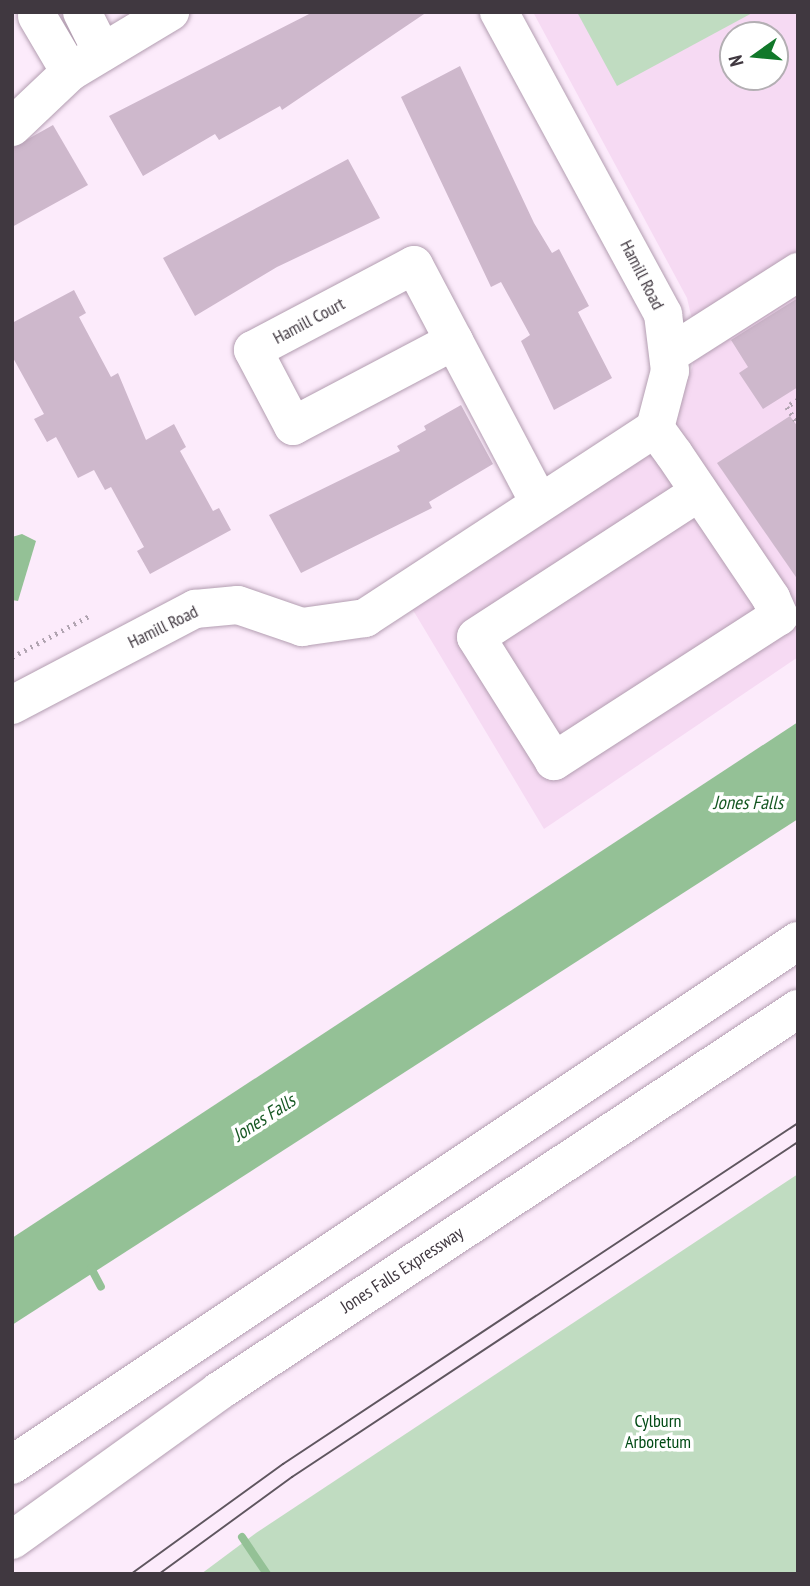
<!DOCTYPE html>
<html>
<head>
<meta charset="utf-8">
<style>
	body { margin:0 }
	#map { position:relative; width:810px; height:1586px; overflow:hidden; background:#fcebfb; font-family:"PT Sans Narrow",sans-serif }
	div>[style] { position:absolute }
	.built>* { inset:0; background:#f6daf3 }
	.green>* { inset:0; background:#c0dcc1 }
	.water>* { inset:0; background:#94c196 }
	.stream>* { height:8px; margin:-4px; padding:0 4px; transform-origin:4px; border-radius:4px; background:#94c196 }
	.building>* { inset:0; background:#ceb8cc }
	.path>* { height:4.5px; margin-top:-2.25px; transform-origin:0; background:repeating-linear-gradient(90deg,#b1a4b1 0 2px,transparent 0 7px) }
	.roads { filter:drop-shadow(0 0 2px #b39eb1) drop-shadow(0 0 2px #b39eb1) }
	.minor>* { height:38px; margin:-19px; padding:0 19px; transform-origin:19px; border-radius:19px; background:#fff }
	.highway>* { height:38px; margin:-19px; padding:0 19px; transform-origin:19px; border-radius:19px; background:#fff }
	.tram>* { height:2px; margin:-1px; padding:0 1px; transform-origin:1px; border-radius:1px; background:#5f565f }
	span { translate:-50% -50%; white-space:nowrap; text-align:center; line-height:1.15; -webkit-text-stroke:7px #fff; paint-order:stroke }
	.street-label { font-size:18px; color:#403840 }
	.park-label { font-size:18px; color:#004a14 }
	.water-label { font-size:19px; color:#165823; font-style:italic }
	.frame { position:absolute; inset:0; border:14px solid #403840; pointer-events:none }
	.north { position:absolute; left:719px; top:21px; width:70px; height:70px; box-sizing:border-box; background:#fff; border:2px solid #b3afb3; border-radius:50%; rotate:255deg; font-size:19px; font-weight:700; line-height:28px; text-align:center; color:#403840 }
	.north::after { content:''; display:block; margin:auto; width:24px; height:32px; background:#11782a; clip-path:polygon(50% 0,100% 100%,50% 72%,0 100%) }
</style>
</head>
<body>
<div id="map">
	<div class="built">
		<div style="clip-path:polygon(evenodd,533px 12px,798px 12px,798px 657px,544px 829px,410px 605px,677px 409px,693px 365px,693px 324px,687px 298px,533px 12px,733px 35px,775px 35px,775px 77px,733px 77px,733px 35px)"></div>
	</div>
	<div class="green">
		<div style="clip-path:polygon(577px 12px,754px 12px,617px 86px)"></div>
		<div style="clip-path:polygon(798px 1174px,798px 1574px,201px 1574px,256px 1533px)"></div>
	</div>
	<div class="water">
		<div style="clip-path:polygon(22px 534px,36px 541px,18px 601px,12px 600px,12px 537px)"></div>
		<div style="clip-path:polygon(798px 722px,798px 819px,12px 1325px,12px 1238px)"></div>
	</div>
	<div class="stream">
		<div style="left:91px;top:1268px;width:21px;rotate:62deg"></div>
		<div style="left:242px;top:1537px;width:45px;rotate:56deg"></div>
	</div>
	<div class="building">
		<div style="clip-path:polygon(313px 12px,427px 12px,282px 110px,280px 106px,219px 140px,215px 134px,143px 176px,109px 116px)"></div>
		<div style="clip-path:polygon(460px 66px,534px 223px,552px 253px,559px 249px,589px 306px,578px 312px,612px 378px,554px 410px,521px 341px,530px 335px,501px 282px,491px 287px,401px 97px)"></div>
		<div style="clip-path:polygon(53px 125px,88px 185px,12px 227px,12px 148px)"></div>
		<div style="clip-path:polygon(348px 159px,380px 218px,277px 267px,195px 316px,163px 258px)"></div>
		<div style="clip-path:polygon(74px 290px,86px 313px,79px 317px,111px 377px,118px 373px,146px 440px,174px 424px,186px 447px,180px 451px,213px 511px,219px 508px,231px 530px,150px 574px,137px 551px,144px 547px,111px 487px,105px 490px,94px 470px,78px 478px,56px 437px,47px 442px,34px 419px,44px 414px,12px 356px,12px 323px)"></div>
		<div style="clip-path:polygon(798px 298px,798px 387px,763px 409px,739px 373px,748px 367px,731px 340px)"></div>
		<div style="clip-path:polygon(461px 405px,493px 464px,429px 502px,432px 508px,301px 573px,269px 515px,400px 451px,397px 446px,426px 430px,424px 426px)"></div>
		<div style="clip-path:polygon(790px 416px,798px 427px,798px 580px,717px 463px)"></div>
	</div>
	<div class="path">
		<div style="left:798px;top:400px;width:13px;rotate:148deg"></div>
		<div style="left:787px;top:407px;width:20px;rotate:57deg"></div>
		<div style="left:12px;top:657px;width:87px;rotate:-28deg"></div>
	</div>
	<div class="roads">
		<div class="minor">
			<div style="left:82px;top:12px;width:45px;rotate:63.4deg"></div>
			<div style="left:37px;top:16px;width:65px;rotate:59.5deg"></div>
			<div style="left:12px;top:127px;width:80px;rotate:-43.5deg"></div>
			<div style="left:70px;top:72px;width:117px;rotate:-31deg"></div>
			<div style="left:454px;top:341px;width:182px;rotate:152.2deg"></div>
			<div style="left:293px;top:426px;width:86px;rotate:-117.8deg"></div>
			<div style="left:253px;top:350px;width:182px;rotate:-27.8deg"></div>
			<div style="left:414px;top:265px;width:86px;rotate:62.2deg"></div>
			<div style="left:454px;top:341px;width:182px;rotate:62.2deg"></div>
			<div style="left:671px;top:353px;width:151px;rotate:-32.5deg"></div>
			<div style="left:655px;top:428px;width:32px;rotate:54deg"></div>
			<div style="left:674px;top:454px;width:174px;rotate:56deg"></div>
			<div style="left:771px;top:598px;width:20px;rotate:66deg"></div>
			<div style="left:779px;top:616px;width:268px;rotate:147.2deg"></div>
			<div style="left:554px;top:761px;width:146px;rotate:-122.2deg"></div>
			<div style="left:476px;top:637px;width:266px;rotate:-33deg"></div>
			<div style="left:12px;top:705px;width:207px;rotate:-27.7deg"></div>
			<div style="left:195px;top:609px;width:43px;rotate:-5.3deg"></div>
			<div style="left:238px;top:605px;width:68px;rotate:19deg"></div>
			<div style="left:302px;top:627px;width:64px;rotate:-8.1deg"></div>
			<div style="left:365px;top:618px;width:347px;rotate:-33.2deg"></div>
			<div style="left:655px;top:428px;width:59px;rotate:-75.3deg"></div>
			<div style="left:670px;top:371px;width:57px;rotate:-97deg"></div>
			<div style="left:663px;top:314px;width:344px;rotate:-118.5deg"></div>
		</div>
		<div class="highway">
			<div style="left:12px;top:1465px;width:945px;rotate:-33.69deg"></div>
			<div style="left:12px;top:1540px;width:255px;rotate:-35.7deg"></div>
			<div style="left:219px;top:1391px;width:694px;rotate:-33.42deg"></div>
		</div>
	</div>
	<div class="tram">
		<div style="left:131px;top:1574px;width:188px;rotate:-35.9deg"></div>
		<div style="left:283px;top:1464px;width:618px;rotate:-33.51deg"></div>
		<div style="left:159px;top:1574px;width:165px;rotate:-36.1deg"></div>
		<div style="left:292px;top:1477px;width:607px;rotate:-33.51deg"></div>
	</div>
	<div class="street-label">
		<span style="left:642px;top:275px;rotate:63deg">Hamill Road</span>
		<span style="left:309px;top:321px;rotate:-28deg">Hamill Court</span>
		<span style="left:163px;top:627px;rotate:-26deg">Hamill Road</span>
		<span style="left:402px;top:1270px;rotate:-33deg">Jones Falls Expressway</span>
	</div>
	<div class="park-label">
		<span style="left:658px;top:1432px">Cylburn<br>Arboretum</span>
	</div>
	<div class="water-label">
		<span style="left:748px;top:803px">Jones Falls</span>
		<span style="left:264px;top:1118px;rotate:-33deg">Jones Falls</span>
	</div>
	<div class="frame"></div>
	<div class="north">N</div>
</div>
</body>
</html>
